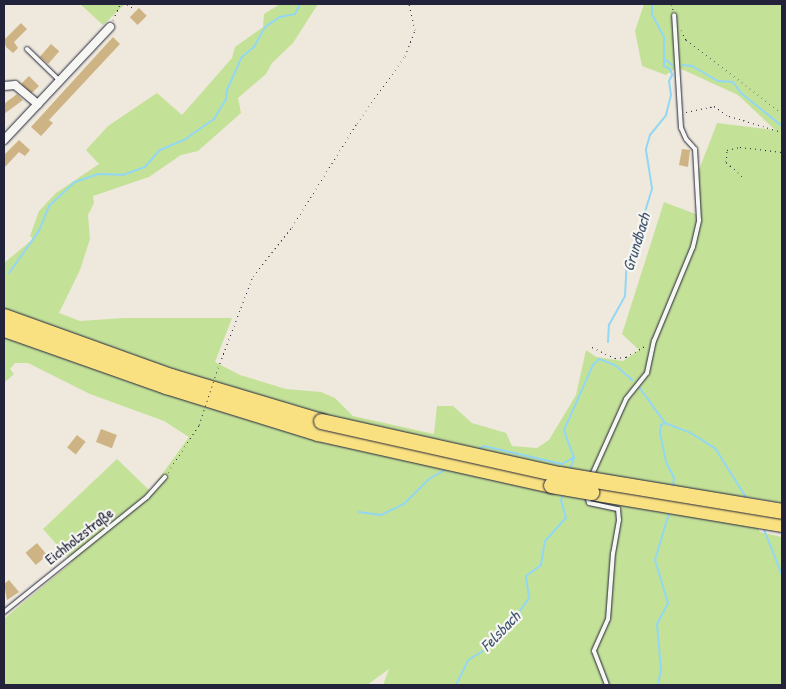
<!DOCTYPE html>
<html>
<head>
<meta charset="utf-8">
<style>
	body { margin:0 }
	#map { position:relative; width:786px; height:689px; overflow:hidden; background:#eee9dc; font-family:"Patrick Hand",sans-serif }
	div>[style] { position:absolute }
	.green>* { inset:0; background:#c4e198 }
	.stream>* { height:2px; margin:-1px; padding:0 1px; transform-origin:1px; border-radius:1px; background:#92d7f4 }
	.building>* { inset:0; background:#ceb484; transform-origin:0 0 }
	.path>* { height:1px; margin-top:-0.5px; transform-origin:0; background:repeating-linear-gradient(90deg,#22223b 0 1px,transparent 0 5px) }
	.roads { filter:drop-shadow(0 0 1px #22223b) drop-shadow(0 0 1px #22223b) }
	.lane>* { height:4px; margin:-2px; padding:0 2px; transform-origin:2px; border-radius:2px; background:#f6f6f2 }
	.street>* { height:8px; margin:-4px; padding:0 4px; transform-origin:4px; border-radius:4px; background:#f6f6f2 }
	.highway>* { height:15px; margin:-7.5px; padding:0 7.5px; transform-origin:7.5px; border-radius:7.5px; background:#f9e181 }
	.path-bridge>* { height:1px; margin-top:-0.5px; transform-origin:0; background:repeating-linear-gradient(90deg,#22223b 0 1px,transparent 0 5px) }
	.bridges { filter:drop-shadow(0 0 1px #22223b) drop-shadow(0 0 1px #22223b) }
	.highway-bridge>* { height:15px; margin:-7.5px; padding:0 7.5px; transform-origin:7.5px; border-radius:7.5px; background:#f9e181 }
	span { translate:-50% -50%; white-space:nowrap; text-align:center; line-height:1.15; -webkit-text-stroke:4.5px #f6f6f2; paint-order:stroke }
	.street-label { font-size:15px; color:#22223b }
	.water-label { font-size:16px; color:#445872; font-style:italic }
	.frame { position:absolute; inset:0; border:5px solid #22223b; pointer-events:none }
</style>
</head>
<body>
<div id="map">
	<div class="green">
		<div style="clip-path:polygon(80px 4px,125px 4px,103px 25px)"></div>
		<div style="clip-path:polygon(280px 4px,318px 4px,293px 43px,272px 63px,266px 74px,238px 98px,241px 113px,198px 151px,181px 155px,149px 177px,93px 196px,94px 203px,88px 215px,90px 239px,80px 270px,59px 313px,80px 321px,124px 318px,232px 318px,215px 362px,240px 375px,286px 389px,321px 392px,335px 398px,353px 416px,434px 434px,437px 406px,453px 406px,472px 423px,506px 433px,512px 446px,537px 448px,549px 440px,576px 395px,586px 350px,596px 357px,623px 361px,639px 350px,622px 334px,664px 202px,698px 215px,699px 170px,717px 123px,775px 130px,738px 95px,677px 67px,666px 75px,642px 66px,635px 31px,644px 4px,782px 4px,782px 503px,739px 496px,760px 532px,782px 537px,782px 685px,383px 685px,389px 669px,367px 685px,4px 685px,4px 619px,72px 562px,43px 529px,117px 459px,150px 491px,189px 437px,164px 421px,90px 394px,28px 363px,15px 363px,10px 369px,14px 374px,4px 383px,4px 263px,33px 239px,30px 236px,39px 211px,56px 193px,99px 164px,86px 150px,108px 126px,157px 93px,182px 115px,232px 58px,235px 47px,263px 27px,264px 14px)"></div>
	</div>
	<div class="stream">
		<div style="left:666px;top:60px;width:8px;rotate:40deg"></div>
		<div style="left:683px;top:65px;width:9px;rotate:6deg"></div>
		<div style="left:692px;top:66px;width:30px;rotate:30deg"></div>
		<div style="left:718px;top:81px;width:15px;rotate:4deg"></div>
		<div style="left:733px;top:82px;width:14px;rotate:54deg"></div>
		<div style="left:741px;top:93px;width:53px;rotate:38.8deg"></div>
		<div style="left:9px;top:273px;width:52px;rotate:-54.5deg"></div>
		<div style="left:39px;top:231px;width:27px;rotate:-68deg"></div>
		<div style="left:49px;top:206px;width:35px;rotate:-43deg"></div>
		<div style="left:75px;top:182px;width:24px;rotate:-19deg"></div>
		<div style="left:98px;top:174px;width:25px;rotate:2deg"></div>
		<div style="left:123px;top:175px;width:23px;rotate:-20deg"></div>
		<div style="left:145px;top:167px;width:23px;rotate:-49deg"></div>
		<div style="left:160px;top:150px;width:26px;rotate:-23deg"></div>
		<div style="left:184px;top:140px;width:37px;rotate:-35deg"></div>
		<div style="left:214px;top:119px;width:23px;rotate:-59deg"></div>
		<div style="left:226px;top:99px;width:9px;rotate:-84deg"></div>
		<div style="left:227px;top:90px;width:36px;rotate:-66deg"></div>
		<div style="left:242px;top:57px;width:16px;rotate:-40deg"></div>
		<div style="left:254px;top:47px;width:23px;rotate:-61deg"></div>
		<div style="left:265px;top:27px;width:18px;rotate:-34deg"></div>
		<div style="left:280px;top:17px;width:15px;rotate:-11deg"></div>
		<div style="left:295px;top:14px;width:11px;rotate:-63deg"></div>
		<div style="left:608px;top:342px;width:17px;rotate:-87deg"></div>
		<div style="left:609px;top:325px;width:33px;rotate:-61deg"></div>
		<div style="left:625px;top:296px;width:34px;rotate:-87deg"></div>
		<div style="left:627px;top:262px;width:24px;rotate:-57deg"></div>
		<div style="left:640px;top:242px;width:9px;rotate:-96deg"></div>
		<div style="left:639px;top:233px;width:12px;rotate:-59deg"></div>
		<div style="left:645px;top:223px;width:8px;rotate:-97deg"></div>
		<div style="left:644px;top:215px;width:28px;rotate:-73deg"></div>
		<div style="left:652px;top:188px;width:39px;rotate:-99deg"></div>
		<div style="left:646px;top:149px;width:15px;rotate:-74deg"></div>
		<div style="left:650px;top:135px;width:26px;rotate:-51deg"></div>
		<div style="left:666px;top:115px;width:21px;rotate:-76deg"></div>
		<div style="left:671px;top:95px;width:14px;rotate:-98deg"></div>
		<div style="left:669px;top:81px;width:7px;rotate:-63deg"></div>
		<div style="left:672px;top:75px;width:6px;rotate:-108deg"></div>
		<div style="left:670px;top:69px;width:7px;rotate:-153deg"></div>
		<div style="left:664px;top:66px;width:29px;rotate:-90deg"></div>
		<div style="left:664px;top:37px;width:26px;rotate:-118deg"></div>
		<div style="left:652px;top:14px;width:10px;rotate:-90deg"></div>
		<div style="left:639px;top:387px;width:44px;rotate:54.2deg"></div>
		<div style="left:665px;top:423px;width:26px;rotate:21deg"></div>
		<div style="left:689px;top:432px;width:31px;rotate:32deg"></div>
		<div style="left:715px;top:448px;width:60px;rotate:57.9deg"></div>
		<div style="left:665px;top:423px;width:4px;rotate:153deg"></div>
		<div style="left:661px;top:425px;width:8px;rotate:97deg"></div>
		<div style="left:660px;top:433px;width:30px;rotate:78deg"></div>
		<div style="left:666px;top:462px;width:18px;rotate:63deg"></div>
		<div style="left:674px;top:478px;width:8px;rotate:97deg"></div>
		<div style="left:478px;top:450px;width:7px;rotate:-34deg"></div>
		<div style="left:484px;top:446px;width:80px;rotate:13deg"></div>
		<div style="left:562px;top:464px;width:13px;rotate:-29deg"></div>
		<div style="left:570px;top:470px;width:13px;rotate:-72deg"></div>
		<div style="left:574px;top:458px;width:30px;rotate:-110deg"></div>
		<div style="left:564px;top:430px;width:71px;rotate:-66deg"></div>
		<div style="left:593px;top:365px;width:8px;rotate:-45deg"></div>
		<div style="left:599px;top:359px;width:17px;rotate:21deg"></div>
		<div style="left:615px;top:365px;width:23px;rotate:41deg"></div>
		<div style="left:359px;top:512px;width:22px;rotate:8deg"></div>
		<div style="left:381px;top:515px;width:25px;rotate:-26deg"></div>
		<div style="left:404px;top:504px;width:35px;rotate:-45deg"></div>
		<div style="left:429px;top:479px;width:20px;rotate:-30deg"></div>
		<div style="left:763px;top:527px;width:52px;rotate:68.4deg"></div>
		<div style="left:456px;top:685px;width:28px;rotate:-64deg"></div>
		<div style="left:468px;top:660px;width:17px;rotate:-31deg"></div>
		<div style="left:483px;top:651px;width:40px;rotate:-45deg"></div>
		<div style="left:511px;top:623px;width:31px;rotate:-54deg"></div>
		<div style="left:529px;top:598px;width:22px;rotate:-98deg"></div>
		<div style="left:526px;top:576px;width:19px;rotate:-36deg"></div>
		<div style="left:541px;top:565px;width:24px;rotate:-81deg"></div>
		<div style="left:545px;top:541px;width:31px;rotate:-48deg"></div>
		<div style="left:566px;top:518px;width:18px;rotate:-106deg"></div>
		<div style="left:561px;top:501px;width:7px;rotate:-74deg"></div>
		<div style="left:658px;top:685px;width:15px;rotate:-79deg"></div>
		<div style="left:661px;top:670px;width:46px;rotate:-95deg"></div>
		<div style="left:657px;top:624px;width:24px;rotate:-62deg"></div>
		<div style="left:668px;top:603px;width:45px;rotate:-106.8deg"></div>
		<div style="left:655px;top:560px;width:49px;rotate:-73.4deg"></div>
	</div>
	<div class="building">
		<div style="left:139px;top:8px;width:11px;height:13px;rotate:45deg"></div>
		<div style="clip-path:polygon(21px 23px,27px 29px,14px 42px,18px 48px,13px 53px,6px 47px,4px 40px)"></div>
		<div style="clip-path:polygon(113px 37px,120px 44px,49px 120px,53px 123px,41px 136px,31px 127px)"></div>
		<div style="left:51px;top:44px;width:11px;height:17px;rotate:41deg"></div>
		<div style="left:29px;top:76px;width:14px;height:11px;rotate:45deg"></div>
		<div style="clip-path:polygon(17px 94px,23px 100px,4px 114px,4px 104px)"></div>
		<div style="clip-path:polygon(19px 140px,30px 150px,25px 156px,19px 152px,4px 168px,4px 155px)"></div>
		<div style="clip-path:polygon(682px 149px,690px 150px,688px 167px,679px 165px)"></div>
		<div style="left:101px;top:429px;width:17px;height:14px;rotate:21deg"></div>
		<div style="left:77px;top:435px;width:11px;height:16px;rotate:38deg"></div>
		<div style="left:37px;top:543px;width:16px;height:15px;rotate:50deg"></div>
		<div style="clip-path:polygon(9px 580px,19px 592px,7px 600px,4px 584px)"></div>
	</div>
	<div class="path">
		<div style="left:127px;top:4px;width:9px;rotate:32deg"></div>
		<div style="left:672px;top:4px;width:6px;rotate:81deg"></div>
		<div style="left:113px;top:20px;width:17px;rotate:-66deg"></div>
		<div style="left:681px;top:30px;width:11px;rotate:63deg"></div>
		<div style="left:686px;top:40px;width:121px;rotate:37.2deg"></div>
		<div style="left:686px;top:112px;width:29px;rotate:-12deg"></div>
		<div style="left:714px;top:106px;width:18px;rotate:34deg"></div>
		<div style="left:729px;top:116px;width:55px;rotate:16.8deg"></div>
		<div style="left:742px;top:176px;width:21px;rotate:-139deg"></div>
		<div style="left:726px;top:162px;width:12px;rotate:-85deg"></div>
		<div style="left:727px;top:150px;width:13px;rotate:-13deg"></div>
		<div style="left:740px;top:147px;width:42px;rotate:6.8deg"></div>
		<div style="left:592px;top:347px;width:25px;rotate:26deg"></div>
		<div style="left:615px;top:358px;width:11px;rotate:-5deg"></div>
		<div style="left:626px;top:357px;width:24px;rotate:-30deg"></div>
		<div style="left:218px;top:368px;width:98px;rotate:-69.2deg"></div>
		<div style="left:253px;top:276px;width:63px;rotate:-51.5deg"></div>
		<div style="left:292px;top:227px;width:123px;rotate:-58deg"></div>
		<div style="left:357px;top:123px;width:82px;rotate:-54.4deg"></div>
		<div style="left:405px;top:56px;width:28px;rotate:-69deg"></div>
		<div style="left:415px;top:30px;width:27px;rotate:-103deg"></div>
		<div style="left:168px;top:472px;width:56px;rotate:-56.6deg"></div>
	</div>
	<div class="roads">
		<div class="lane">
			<div style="left:27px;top:49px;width:45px;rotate:44.1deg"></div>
			<div style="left:591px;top:477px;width:85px;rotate:-65.8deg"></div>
			<div style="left:626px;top:399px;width:33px;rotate:-51deg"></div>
			<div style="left:647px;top:373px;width:33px;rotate:-78deg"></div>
			<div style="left:654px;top:341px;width:102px;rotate:-67.5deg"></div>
			<div style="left:693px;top:247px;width:28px;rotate:-77deg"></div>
			<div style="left:699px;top:220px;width:71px;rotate:-93.2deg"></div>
			<div style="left:695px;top:149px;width:13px;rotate:-132deg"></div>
			<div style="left:686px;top:139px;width:12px;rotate:-114deg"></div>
			<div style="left:681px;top:128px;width:113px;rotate:-93.5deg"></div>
			<div style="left:587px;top:496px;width:7px;rotate:74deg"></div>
			<div style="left:589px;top:503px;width:30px;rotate:12deg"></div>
			<div style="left:618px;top:509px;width:11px;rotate:85deg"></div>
			<div style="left:619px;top:520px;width:34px;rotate:100deg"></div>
			<div style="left:613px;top:553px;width:66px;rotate:94.3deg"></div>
			<div style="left:608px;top:619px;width:35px;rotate:114deg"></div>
			<div style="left:594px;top:651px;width:36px;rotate:69deg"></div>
			<div style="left:4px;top:612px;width:184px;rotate:-38.8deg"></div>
			<div style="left:147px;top:497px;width:27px;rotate:-48deg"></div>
		</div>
		<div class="street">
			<div style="left:4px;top:86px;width:11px;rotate:-5deg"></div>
			<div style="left:15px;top:85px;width:30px;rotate:40deg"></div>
			<div style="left:4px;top:140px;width:155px;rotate:-46.8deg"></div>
		</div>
		<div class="highway">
			<div style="left:4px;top:316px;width:177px;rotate:19.8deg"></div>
			<div style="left:171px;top:376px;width:157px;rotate:16.7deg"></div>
			<div style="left:4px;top:329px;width:172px;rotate:19.4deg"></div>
			<div style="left:166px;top:386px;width:159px;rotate:17.2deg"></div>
			<div style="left:318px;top:433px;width:239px;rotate:12.6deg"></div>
			<div style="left:591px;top:492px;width:194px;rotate:9.5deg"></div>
		</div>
	</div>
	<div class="path-bridge">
		<div style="left:199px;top:425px;width:60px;rotate:-71.6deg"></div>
	</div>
	<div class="bridges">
		<div class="highway-bridge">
			<div style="left:321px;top:421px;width:244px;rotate:12.6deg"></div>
			<div style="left:559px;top:474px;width:226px;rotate:9.4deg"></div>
			<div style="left:551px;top:485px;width:41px;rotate:9.9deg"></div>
		</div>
	</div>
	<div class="street-label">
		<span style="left:79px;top:536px;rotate:-38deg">Eichholzstraße</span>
	</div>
	<div class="water-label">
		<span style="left:636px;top:242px;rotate:-73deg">Grundbach</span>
		<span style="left:500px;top:631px;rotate:-46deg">Felsbach</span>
	</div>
	<div class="frame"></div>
</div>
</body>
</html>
